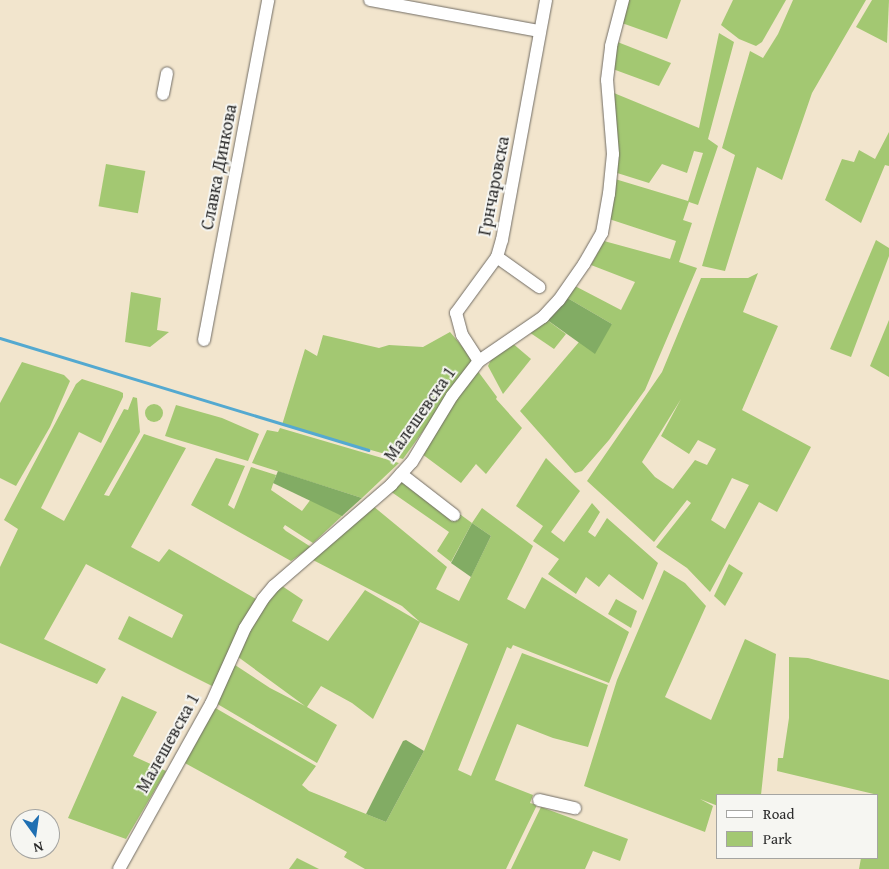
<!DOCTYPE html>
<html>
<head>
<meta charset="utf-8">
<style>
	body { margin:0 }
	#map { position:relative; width:889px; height:869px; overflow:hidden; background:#f2e5cd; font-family:"Gentium Book Plus",serif }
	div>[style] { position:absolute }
	.green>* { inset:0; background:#a3c872; transform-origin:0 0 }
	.round { border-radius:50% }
	.forest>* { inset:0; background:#82ac64 }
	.stream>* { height:2.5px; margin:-1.25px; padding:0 1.25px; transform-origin:1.25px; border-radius:1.25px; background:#54a9d0 }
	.roads { filter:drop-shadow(0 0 1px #716c64) drop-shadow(0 0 1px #716c64) }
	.minor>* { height:12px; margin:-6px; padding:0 6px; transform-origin:6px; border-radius:6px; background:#fff }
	span { translate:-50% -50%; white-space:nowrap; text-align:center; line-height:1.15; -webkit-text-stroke:4px #f6f6f2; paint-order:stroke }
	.street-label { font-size:18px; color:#2b2b2b }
	.legend { position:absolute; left:716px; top:794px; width:162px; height:65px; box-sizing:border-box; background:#f6f6f2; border:1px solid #a5a5a2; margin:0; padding:6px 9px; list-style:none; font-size:15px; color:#2b2b2b }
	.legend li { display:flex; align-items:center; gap:10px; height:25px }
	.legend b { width:25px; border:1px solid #a5a5a2 }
	.north { position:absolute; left:10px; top:809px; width:50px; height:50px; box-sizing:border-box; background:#f6f6f2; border:1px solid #a5a5a2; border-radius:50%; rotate:166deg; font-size:14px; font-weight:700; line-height:20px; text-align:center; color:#2b2b2b }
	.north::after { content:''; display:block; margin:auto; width:18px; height:22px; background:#1f6fb2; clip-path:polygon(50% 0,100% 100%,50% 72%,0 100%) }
</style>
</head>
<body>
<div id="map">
	<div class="green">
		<div style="clip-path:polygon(625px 0,681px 0,667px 39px,619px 22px)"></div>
		<div style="clip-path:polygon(733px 0,786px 0,762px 42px,756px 46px,739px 39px,721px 25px)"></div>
		<div style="clip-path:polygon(793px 0,866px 0,812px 93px,782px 180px,757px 167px,725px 271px,702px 266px,735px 155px,722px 148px,750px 51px,763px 58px,778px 34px)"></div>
		<div style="clip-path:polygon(872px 0,889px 0,887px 43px,856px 27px)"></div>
		<div style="clip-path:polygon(719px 33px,734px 42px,708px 139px,718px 146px,698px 205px,689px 202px,683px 220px,692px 223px,679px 262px,697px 268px,645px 390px,609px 440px,582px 471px,575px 473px,520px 411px,579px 342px,612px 324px,564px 296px,575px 286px,621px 310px,635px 282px,591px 265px,604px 241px,670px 259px,676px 241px,606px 218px,615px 179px,688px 201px,703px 153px,694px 151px,687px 173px,662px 164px,649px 183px,614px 172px,609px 91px,699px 128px)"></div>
		<div style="clip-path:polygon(615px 41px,671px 63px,659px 86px,610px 68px)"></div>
		<div style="clip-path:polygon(889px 132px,889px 166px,885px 165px,861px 223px,825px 200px,842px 159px,854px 162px,859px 150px,875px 159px)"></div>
		<div style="left:106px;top:164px;width:40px;height:43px;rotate:10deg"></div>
		<div style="clip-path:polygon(876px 240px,889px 248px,889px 256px,851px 357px,830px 349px)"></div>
		<div style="clip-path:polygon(evenodd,758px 273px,743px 312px,778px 326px,742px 410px,811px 447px,777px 512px,759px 502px,710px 592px,687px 568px,656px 547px,691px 503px,687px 500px,654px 542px,587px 481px,662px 372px,701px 278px,748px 278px,758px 273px,681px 399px,661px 436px,689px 454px,698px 440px,716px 449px,707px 465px,695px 460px,673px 489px,655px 477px,642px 462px,681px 399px,758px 273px,732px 478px,749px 485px,725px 529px,711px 520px,732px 478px)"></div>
		<div style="clip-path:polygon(131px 292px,161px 298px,157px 330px,169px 332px,150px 347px,125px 342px)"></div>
		<div style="clip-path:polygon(543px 317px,566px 334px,554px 349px,526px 330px)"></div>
		<div style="clip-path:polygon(889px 320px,889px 377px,870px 366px)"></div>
		<div style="clip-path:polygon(450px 332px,472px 358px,469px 367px,403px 459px,282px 425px,305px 349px,317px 356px,323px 335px,379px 348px,389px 345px,423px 347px)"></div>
		<div style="clip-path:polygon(511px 342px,531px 359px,503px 394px,488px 366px,492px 358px)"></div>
		<div style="clip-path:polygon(22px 362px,64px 375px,70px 381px,50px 427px,16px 486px,0 478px,0 403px)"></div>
		<div style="clip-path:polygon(477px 370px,497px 397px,496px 399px,522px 428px,486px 474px,476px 464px,461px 483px,422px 454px,436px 427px)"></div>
		<div style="clip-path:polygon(82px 379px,119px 391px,123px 393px,123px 397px,101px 443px,79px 432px,41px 508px,64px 521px,124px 409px,128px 410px,133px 397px,137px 398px,140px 432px,104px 495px,109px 496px,144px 434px,186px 448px,131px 547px,159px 562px,169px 549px,256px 599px,216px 688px,118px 639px,129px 616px,172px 638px,183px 615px,86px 564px,44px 639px,106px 669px,97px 684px,0 643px,0 567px,18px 529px,4px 520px,76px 384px)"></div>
		<div class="round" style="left:145px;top:404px;width:18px;height:18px"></div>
		<div style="clip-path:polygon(176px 405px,222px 418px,259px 434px,248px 461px,165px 436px)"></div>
		<div style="clip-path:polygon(280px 428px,399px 463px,362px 498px,252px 463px,267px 430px,278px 432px)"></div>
		<div style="clip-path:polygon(216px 458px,245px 466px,228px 505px,234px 509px,251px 467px,276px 475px,271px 490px,302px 511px,311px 499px,343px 515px,313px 543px,285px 525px,283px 528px,286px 531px,311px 547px,291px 561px,191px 505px)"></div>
		<div style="clip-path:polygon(546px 458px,580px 491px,551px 532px,564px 542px,592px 503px,600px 512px,588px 532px,595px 537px,607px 518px,658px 563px,643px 600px,609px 574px,599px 587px,586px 577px,576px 594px,548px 574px,559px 559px,533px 541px,543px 526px,516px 506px)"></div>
		<div style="clip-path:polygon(403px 477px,432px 494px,472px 523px,482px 508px,533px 546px,507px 599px,525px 609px,542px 577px,629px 632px,609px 683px,513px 645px,511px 649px,507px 647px,458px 770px,471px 776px,522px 653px,608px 685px,588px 747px,553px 738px,517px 724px,495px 780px,533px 795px,530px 803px,537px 805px,506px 869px,365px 869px,344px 857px,347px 852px,183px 762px,212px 706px,316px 766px,302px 785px,309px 791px,386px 822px,424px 751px,468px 644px,420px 622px,373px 719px,352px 703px,321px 686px,307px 707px,337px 725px,317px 763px,214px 702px,232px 663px,270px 688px,305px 706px,234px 654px,279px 584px,303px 600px,292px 621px,328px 641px,365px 590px,420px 622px,402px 606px,311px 559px,373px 506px,447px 567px,436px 589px,459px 601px,491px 536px,472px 523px,451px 562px,437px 551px,449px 532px,390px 491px)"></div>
		<div style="clip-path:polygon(729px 564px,743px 573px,725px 606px,714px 596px)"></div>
		<div style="clip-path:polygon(664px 570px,685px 583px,706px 606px,665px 697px,711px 720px,745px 639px,776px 654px,761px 795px,718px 795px,718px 806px,700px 799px,713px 806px,705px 832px,584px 786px,617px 680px)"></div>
		<div style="clip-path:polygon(616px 599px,637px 611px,631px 628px,608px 614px)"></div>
		<div style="clip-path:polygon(789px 657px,808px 658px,889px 680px,889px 869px,859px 869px,861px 858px,878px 858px,878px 795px,777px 771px,778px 758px,783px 758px,789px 718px)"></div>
		<div style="clip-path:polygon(122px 696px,157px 712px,133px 756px,166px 771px,126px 839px,68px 818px)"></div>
		<div style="clip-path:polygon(541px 807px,628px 839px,620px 861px,593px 851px,585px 869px,511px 869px)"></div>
		<div style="clip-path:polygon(297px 858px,319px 869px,289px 869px)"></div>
	</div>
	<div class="forest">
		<div style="clip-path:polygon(564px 296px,612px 324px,595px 354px,543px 317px)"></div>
		<div style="clip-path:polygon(278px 471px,362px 498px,342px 516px,273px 483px)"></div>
		<div style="clip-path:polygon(472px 523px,491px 536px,471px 577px,451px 563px)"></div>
		<div style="clip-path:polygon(406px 740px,424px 751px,386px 822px,366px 814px,403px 741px)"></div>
	</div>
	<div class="stream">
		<div style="left:0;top:338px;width:385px;rotate:16.9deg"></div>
	</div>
	<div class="roads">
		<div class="minor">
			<div style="left:370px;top:0;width:172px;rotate:10.4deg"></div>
			<div style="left:163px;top:94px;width:21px;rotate:-79deg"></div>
			<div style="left:497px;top:257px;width:52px;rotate:35.5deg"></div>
			<div style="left:204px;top:340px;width:346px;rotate:-79.3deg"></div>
			<div style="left:479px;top:361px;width:31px;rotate:-123deg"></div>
			<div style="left:462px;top:335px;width:23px;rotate:-105deg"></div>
			<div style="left:456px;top:313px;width:69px;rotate:-53.8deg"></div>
			<div style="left:497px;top:257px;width:18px;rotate:-74deg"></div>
			<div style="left:502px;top:240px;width:244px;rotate:-79.6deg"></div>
			<div style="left:401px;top:474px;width:67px;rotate:37.7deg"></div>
			<div style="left:539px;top:800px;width:37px;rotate:13deg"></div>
			<div style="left:119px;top:869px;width:189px;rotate:-60.9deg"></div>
			<div style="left:211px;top:704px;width:83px;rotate:-65.9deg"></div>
			<div style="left:245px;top:628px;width:34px;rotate:-58deg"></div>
			<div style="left:263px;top:599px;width:17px;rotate:-50deg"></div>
			<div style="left:274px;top:586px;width:155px;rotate:-40.8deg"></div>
			<div style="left:391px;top:485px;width:31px;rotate:-48deg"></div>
			<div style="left:412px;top:462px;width:77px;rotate:-58.8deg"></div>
			<div style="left:452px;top:396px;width:44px;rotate:-52.4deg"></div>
			<div style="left:479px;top:361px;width:78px;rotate:-34.5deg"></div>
			<div style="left:543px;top:317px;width:23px;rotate:-47deg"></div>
			<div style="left:559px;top:300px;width:44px;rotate:-55.2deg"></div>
			<div style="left:584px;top:264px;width:36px;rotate:-60deg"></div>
			<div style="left:602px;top:233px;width:40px;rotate:-80deg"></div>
			<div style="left:609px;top:194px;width:40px;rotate:-84.3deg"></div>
			<div style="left:613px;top:154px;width:74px;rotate:-94.6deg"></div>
			<div style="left:607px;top:80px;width:34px;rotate:-83deg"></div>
			<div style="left:611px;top:46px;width:48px;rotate:-75.4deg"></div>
		</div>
	</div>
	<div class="street-label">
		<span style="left:219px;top:167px;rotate:-79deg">Славка Динкова</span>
		<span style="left:494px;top:186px;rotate:-79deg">Грнчаровска</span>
		<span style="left:420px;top:414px;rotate:-55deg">Малешевска 1</span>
		<span style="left:168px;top:743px;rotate:-61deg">Малешевска 1</span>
	</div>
	<ul class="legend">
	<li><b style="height:6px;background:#fff"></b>Road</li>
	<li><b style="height:14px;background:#a3c872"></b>Park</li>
	</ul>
	<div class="north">N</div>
</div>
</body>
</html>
